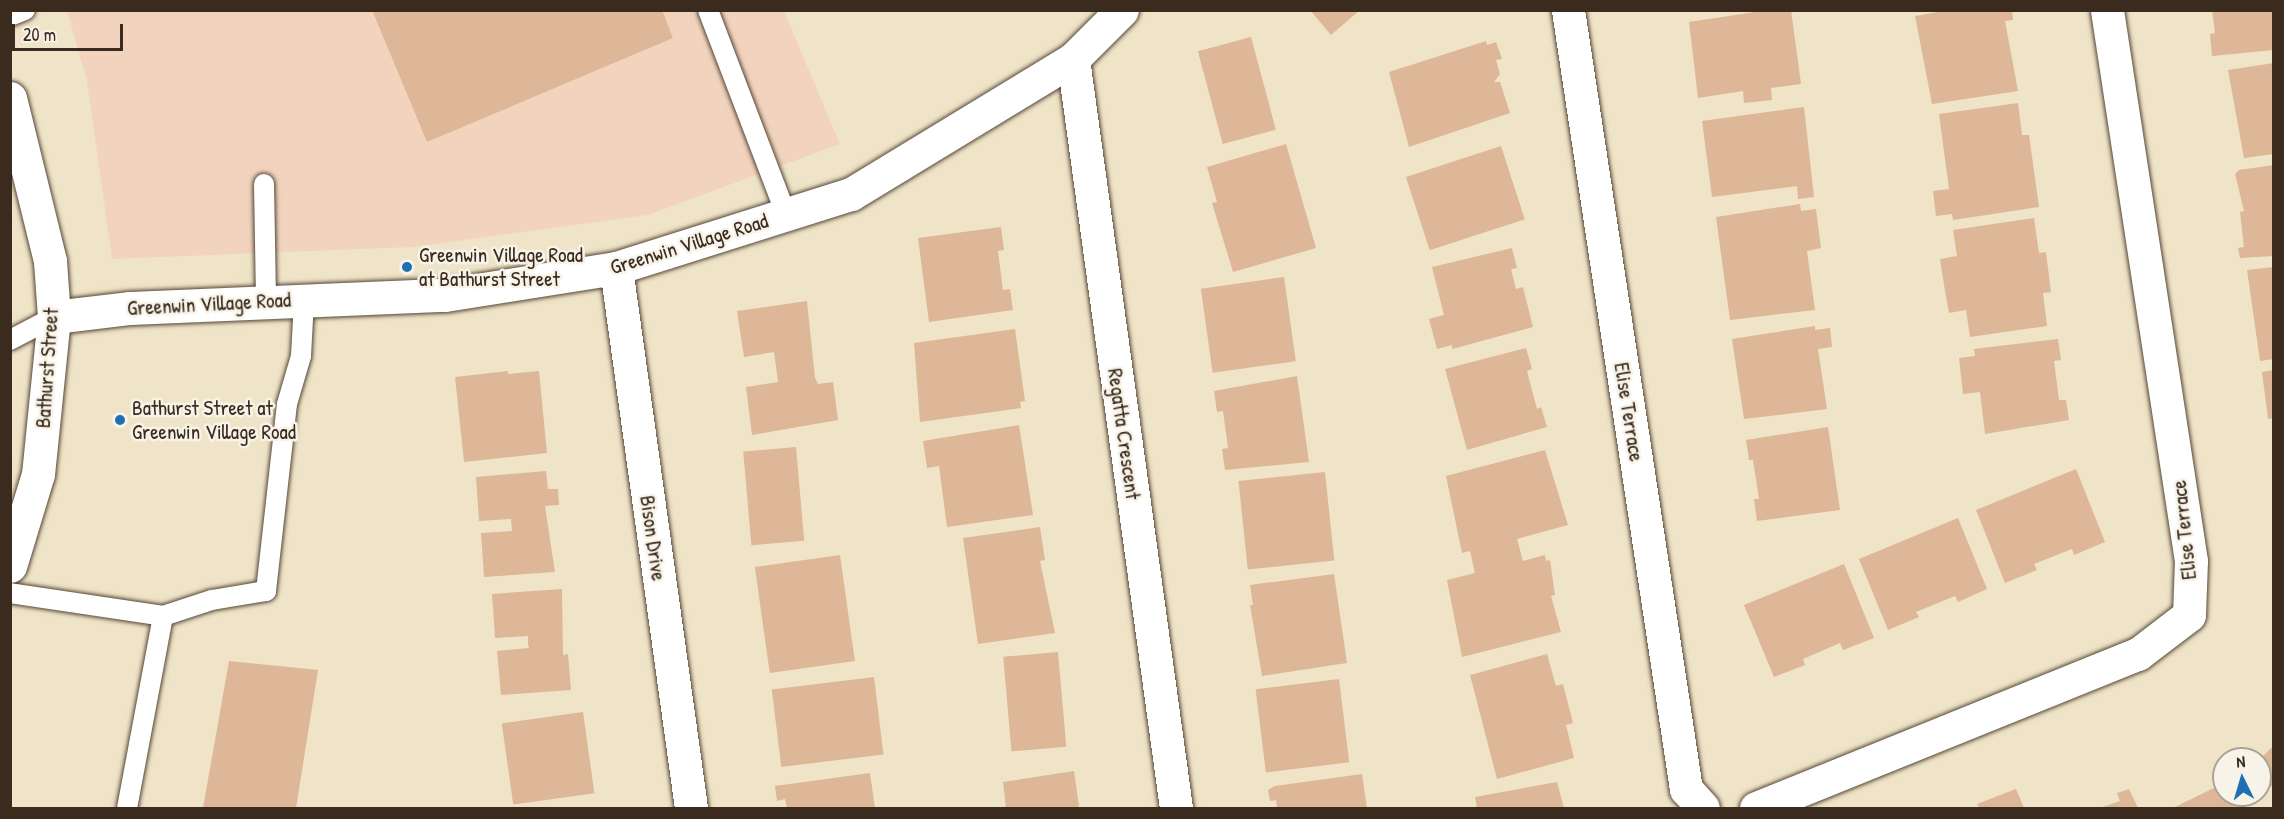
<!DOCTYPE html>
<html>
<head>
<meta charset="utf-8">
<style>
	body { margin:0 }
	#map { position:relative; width:2284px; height:819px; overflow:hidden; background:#efe4c7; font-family:"Patrick Hand",sans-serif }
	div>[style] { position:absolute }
	.built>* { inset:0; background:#f2d4be }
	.building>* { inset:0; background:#ddb797; transform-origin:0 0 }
	.roads { filter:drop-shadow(0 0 2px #564637) drop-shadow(0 0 2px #564637) }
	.service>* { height:20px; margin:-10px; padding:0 10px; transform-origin:10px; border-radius:10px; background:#fff }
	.minor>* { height:33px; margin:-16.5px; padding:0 16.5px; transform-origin:16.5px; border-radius:16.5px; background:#fff }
	.secondary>* { height:33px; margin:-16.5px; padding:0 16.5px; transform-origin:16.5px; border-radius:16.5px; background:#fff }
	.dots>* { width:16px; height:16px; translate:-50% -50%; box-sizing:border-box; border:3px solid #f7f3e8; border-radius:50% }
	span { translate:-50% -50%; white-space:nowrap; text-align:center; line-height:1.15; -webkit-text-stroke:5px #f7f3e8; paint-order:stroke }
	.street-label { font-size:21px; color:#3b2a1e }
	.poi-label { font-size:21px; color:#3b2a1e }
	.left { translate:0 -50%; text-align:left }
	.frame { position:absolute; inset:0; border:12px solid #3b2a1e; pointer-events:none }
	.north { position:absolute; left:2212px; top:747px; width:60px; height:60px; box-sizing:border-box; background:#f7f3e8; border:2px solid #aca397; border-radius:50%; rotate:355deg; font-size:16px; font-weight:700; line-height:24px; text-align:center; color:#3b2a1e }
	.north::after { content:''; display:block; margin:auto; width:21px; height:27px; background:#1f6fb2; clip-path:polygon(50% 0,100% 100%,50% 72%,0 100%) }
	.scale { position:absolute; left:12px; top:24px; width:111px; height:27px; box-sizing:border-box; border:3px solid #3b2a1e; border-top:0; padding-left:8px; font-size:18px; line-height:21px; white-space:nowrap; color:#3b2a1e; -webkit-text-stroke:4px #f7f3e8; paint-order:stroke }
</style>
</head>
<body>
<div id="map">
	<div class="built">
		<div style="clip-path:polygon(67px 11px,784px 11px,840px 144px,648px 215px,412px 247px,112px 259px,87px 81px)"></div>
	</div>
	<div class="building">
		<div style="clip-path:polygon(372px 10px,662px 10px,673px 38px,427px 142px)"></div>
		<div style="clip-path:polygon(1310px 10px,1360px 10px,1331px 35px)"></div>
		<div style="clip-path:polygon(1768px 10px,1791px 10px,1801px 84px,1771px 88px,1772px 100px,1744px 103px,1743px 91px,1698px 98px,1689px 22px)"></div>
		<div style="clip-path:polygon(1951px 10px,2012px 10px,2013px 20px,2005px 21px,2018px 91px,1932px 104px,1915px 16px)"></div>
		<div style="clip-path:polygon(2212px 10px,2274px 10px,2274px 50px,2212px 56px,2210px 34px,2215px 33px)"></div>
		<div style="left:1251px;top:37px;width:96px;height:55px;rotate:75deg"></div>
		<div style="clip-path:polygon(1486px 41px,1487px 45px,1496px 42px,1502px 59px,1496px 60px,1500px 74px,1494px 82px,1500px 82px,1510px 113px,1409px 147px,1389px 72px)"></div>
		<div style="clip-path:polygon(2274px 63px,2274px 154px,2244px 158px,2228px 70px)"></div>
		<div style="clip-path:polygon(2018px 103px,2022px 135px,2029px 135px,2039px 207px,1953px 220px,1952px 214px,1936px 216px,1933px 191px,1949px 189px,1939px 114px)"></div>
		<div style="clip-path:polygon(1804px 107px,1814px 197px,1798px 199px,1797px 186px,1712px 197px,1702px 121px)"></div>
		<div style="clip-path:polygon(1286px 144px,1316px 248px,1233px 272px,1212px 203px,1217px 202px,1207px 167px)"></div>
		<div style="left:1501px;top:146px;width:77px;height:100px;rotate:72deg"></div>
		<div style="clip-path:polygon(2274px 165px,2274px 256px,2240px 258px,2238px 248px,2244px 247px,2240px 212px,2244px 211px,2235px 174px,2239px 170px)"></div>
		<div style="clip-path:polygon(1800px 204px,1801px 211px,1816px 209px,1821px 248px,1807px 251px,1815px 310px,1730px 320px,1716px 217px)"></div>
		<div style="clip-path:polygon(2034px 218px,2039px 253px,2046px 252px,2051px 292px,2043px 293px,2047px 326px,1970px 337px,1966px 310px,1949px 313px,1944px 285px,1940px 259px,1957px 256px,1953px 230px)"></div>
		<div style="clip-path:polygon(1001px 227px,1004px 250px,998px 251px,1003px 290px,1010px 289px,1013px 310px,929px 322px,918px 238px)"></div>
		<div style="clip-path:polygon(1512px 248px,1517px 268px,1511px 269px,1516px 289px,1523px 287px,1533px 327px,1452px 349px,1452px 345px,1437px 349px,1429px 319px,1444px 315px,1432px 267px)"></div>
		<div style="clip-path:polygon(2274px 267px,2274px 359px,2260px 361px,2247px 270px)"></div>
		<div style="left:1284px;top:277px;width:85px;height:84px;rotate:82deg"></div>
		<div style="clip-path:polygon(807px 301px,815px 378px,818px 384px,833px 382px,838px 420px,752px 435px,746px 387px,778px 382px,774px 352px,744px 357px,737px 311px)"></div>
		<div style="clip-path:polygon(1815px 326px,1815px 330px,1830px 328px,1832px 347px,1818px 349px,1827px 409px,1744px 419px,1732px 339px)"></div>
		<div style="clip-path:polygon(1015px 329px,1025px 401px,1020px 402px,1021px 408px,920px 422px,914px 343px)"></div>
		<div style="clip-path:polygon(2058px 339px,2061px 360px,2054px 361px,2059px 400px,2066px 400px,2069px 420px,1985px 434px,1980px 392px,1963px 394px,1959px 358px,1975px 356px,1974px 349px)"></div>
		<div style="clip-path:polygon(1526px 348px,1532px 369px,1527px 371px,1537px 409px,1541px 407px,1547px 427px,1467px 450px,1445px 369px)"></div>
		<div style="clip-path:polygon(2274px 370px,2274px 418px,2268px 419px,2262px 372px)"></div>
		<div style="clip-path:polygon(508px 371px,508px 374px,539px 371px,547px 453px,464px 462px,455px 377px)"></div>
		<div style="clip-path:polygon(1297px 376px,1309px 462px,1225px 470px,1222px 449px,1228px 448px,1223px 411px,1217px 412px,1214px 391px)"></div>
		<div style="clip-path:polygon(1019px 425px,1033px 515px,947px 527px,939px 466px,927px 468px,923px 441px)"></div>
		<div style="clip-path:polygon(1828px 427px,1840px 510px,1757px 521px,1754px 499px,1759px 499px,1753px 460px,1749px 460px,1746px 440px)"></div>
		<div style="left:796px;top:447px;width:94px;height:53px;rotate:85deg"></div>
		<div style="clip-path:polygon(1545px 450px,1568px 525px,1517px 539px,1523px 561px,1545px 555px,1546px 561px,1550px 560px,1555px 595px,1551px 596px,1561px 632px,1462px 657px,1447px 580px,1475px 573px,1470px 551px,1462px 553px,1446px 476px)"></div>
		<div style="clip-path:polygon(2076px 469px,2105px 542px,2074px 555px,2072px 549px,2034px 564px,2037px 570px,2005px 583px,1976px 510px)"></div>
		<div style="clip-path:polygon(546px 471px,548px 489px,558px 489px,559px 505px,545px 506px,555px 572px,484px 577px,481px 533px,512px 531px,511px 519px,479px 521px,476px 477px)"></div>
		<div style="left:1325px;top:472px;width:89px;height:87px;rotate:84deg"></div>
		<div style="clip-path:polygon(1958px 518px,1987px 589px,1958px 602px,1955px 596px,1916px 612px,1919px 617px,1888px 630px,1859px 559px)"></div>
		<div style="clip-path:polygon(1040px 527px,1045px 560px,1040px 561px,1055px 633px,978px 644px,963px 538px)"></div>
		<div style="left:840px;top:555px;width:107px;height:86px;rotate:82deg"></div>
		<div style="clip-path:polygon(1844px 564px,1874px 638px,1843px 650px,1840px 643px,1803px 659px,1805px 665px,1774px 677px,1744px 605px)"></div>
		<div style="clip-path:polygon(1334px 574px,1347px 663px,1262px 676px,1250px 605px,1253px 605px,1250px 585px)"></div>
		<div style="clip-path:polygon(562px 589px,563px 655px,568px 654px,571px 690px,501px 695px,497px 651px,529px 648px,528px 644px,528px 636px,495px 638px,492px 594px)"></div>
		<div style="left:1058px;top:652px;width:95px;height:55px;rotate:85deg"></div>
		<div style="clip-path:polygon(1547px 654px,1556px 686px,1563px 684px,1573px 723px,1566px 725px,1574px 758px,1497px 779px,1470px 675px)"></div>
		<div style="clip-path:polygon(229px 661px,318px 670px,296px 808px,203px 808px)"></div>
		<div style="left:874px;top:677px;width:78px;height:103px;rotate:83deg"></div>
		<div style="left:1339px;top:679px;width:84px;height:84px;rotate:83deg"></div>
		<div style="left:583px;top:712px;width:82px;height:82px;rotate:82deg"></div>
		<div style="clip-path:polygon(2274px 745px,2274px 789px,2260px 776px,2260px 759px)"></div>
		<div style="clip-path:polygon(1074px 771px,1079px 806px,1075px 808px,1006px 808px,1003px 782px)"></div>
		<div style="clip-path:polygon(870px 773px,875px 808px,787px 808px,785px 799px,777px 801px,775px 786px)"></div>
		<div style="clip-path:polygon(1362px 774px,1367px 808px,1277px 808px,1276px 800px,1270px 801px,1268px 790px,1275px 786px)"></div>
		<div style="clip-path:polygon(1557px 782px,1564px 808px,1477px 808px,1475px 797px)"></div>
		<div style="clip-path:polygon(2224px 783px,2224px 795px,2238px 795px,2244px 808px,2173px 808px)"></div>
		<div style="clip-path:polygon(2016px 789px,2024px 808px,1979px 808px,1977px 804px)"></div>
		<div style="clip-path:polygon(2129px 789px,2138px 808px,2100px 808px,2120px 801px,2117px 793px)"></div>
	</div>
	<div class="roads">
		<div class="service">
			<div style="left:708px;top:10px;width:218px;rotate:69.1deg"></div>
			<div style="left:10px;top:16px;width:16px;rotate:-22deg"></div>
			<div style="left:264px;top:184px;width:117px;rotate:89deg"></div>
			<div style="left:10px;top:340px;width:50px;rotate:-27.6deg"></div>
			<div style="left:10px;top:593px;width:155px;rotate:8.5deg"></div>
			<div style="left:163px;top:616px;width:195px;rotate:100.6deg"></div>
			<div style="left:163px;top:616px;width:52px;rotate:-18.1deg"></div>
			<div style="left:212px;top:600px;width:55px;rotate:-9.5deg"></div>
			<div style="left:266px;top:591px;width:188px;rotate:-83.6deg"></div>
			<div style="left:287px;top:404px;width:50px;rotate:-73.7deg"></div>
			<div style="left:301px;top:356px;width:56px;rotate:-86.9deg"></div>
		</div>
		<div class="minor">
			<div style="left:1568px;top:10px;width:788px;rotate:81.39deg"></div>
			<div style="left:1686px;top:789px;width:25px;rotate:48deg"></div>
			<div style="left:1073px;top:59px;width:756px;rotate:82.17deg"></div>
			<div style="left:616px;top:268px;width:545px;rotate:82.09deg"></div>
			<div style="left:54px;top:317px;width:77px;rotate:-6.8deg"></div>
			<div style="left:130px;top:308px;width:315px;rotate:-2.4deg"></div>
			<div style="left:445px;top:295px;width:173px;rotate:-9deg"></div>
			<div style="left:616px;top:268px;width:246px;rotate:-17.5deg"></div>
			<div style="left:851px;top:194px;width:260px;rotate:-31.3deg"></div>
			<div style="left:1073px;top:59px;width:69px;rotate:-45deg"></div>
			<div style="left:1756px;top:808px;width:412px;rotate:-22deg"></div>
			<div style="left:2138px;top:654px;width:64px;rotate:-37.4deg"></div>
			<div style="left:2189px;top:615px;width:54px;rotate:-87.9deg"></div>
			<div style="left:2191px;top:561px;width:557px;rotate:-98.67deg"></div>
		</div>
		<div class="secondary">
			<div style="left:10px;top:98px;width:168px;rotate:76.2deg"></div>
			<div style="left:50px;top:261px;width:56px;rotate:85.9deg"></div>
			<div style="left:54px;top:317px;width:158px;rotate:95.8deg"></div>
			<div style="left:38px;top:474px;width:96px;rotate:106.9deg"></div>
		</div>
	</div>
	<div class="dots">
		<div style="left:407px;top:267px;background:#1f6fb2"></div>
		<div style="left:120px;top:420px;background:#1f6fb2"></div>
	</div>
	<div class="street-label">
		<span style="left:689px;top:244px;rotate:-17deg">Greenwin Village Road</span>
		<span style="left:209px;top:304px;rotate:-3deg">Greenwin Village Road</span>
		<span style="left:47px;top:368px;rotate:-86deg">Bathurst Street</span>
		<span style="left:1629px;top:412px;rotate:81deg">Elise Terrace</span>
		<span style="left:1124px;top:434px;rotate:82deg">Regatta Crescent</span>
		<span style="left:2184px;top:530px;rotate:-96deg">Elise Terrace</span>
		<span style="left:653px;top:538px;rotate:82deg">Bison Drive</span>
	</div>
	<div class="poi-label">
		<span class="left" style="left:419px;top:267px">Greenwin Village Road<br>at Bathurst Street</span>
		<span class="left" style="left:132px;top:420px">Bathurst Street at<br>Greenwin Village Road</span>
	</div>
	<div class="frame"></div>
	<div class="north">N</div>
	<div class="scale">20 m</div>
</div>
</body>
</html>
